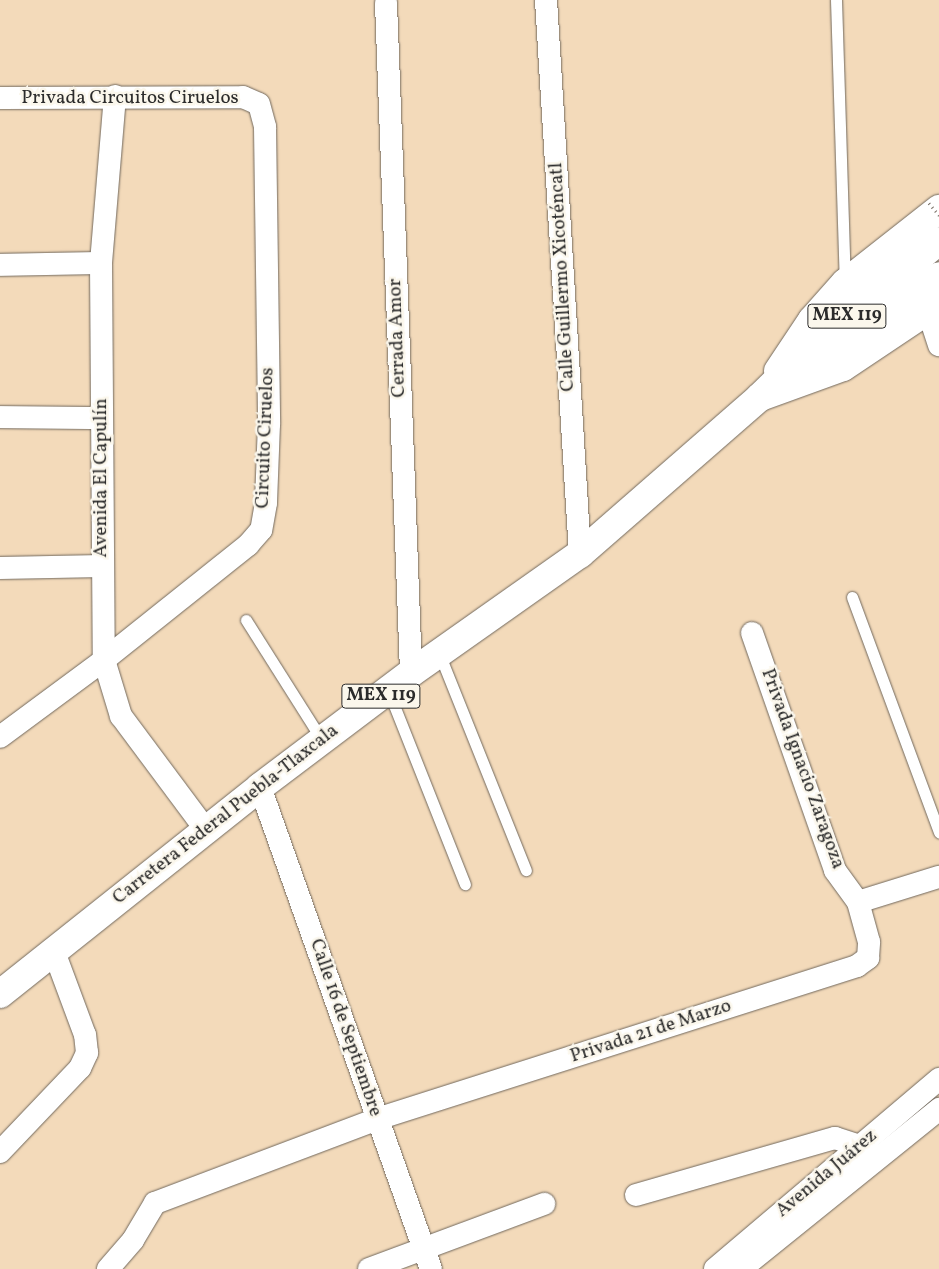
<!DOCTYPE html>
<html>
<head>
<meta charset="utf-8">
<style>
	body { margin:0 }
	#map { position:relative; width:939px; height:1269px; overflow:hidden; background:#f3daba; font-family:Vollkorn,serif }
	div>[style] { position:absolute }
	.roads { filter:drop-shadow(0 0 1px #71685d) drop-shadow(0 0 1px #71685d) }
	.service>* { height:11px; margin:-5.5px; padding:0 5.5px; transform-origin:5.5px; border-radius:5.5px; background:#fff }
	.minor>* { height:22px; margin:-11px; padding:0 11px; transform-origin:11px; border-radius:11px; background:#fff }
	.secondary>* { height:28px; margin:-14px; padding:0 14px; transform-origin:14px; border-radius:14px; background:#fff }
	.primary>* { height:28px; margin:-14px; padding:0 14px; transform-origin:14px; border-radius:14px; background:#fff }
	.path-bridge>* { height:3px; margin-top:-1.5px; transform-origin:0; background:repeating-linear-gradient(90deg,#71685d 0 1px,transparent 0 5px) }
	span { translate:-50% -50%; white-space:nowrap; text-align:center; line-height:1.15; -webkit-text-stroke:5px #fbf7ec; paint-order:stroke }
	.shield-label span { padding:1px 4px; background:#fbf7ec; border:1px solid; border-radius:4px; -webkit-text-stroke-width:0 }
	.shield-label { font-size:18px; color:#2b2b2b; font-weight:700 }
	.street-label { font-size:19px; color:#2b2b2b }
</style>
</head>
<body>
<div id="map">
	<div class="roads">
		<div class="service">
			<div style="left:836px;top:0;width:282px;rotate:88.2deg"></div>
			<div style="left:852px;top:597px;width:251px;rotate:69.7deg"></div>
			<div style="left:246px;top:620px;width:142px;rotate:57.7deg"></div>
			<div style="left:439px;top:653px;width:234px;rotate:68.2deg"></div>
			<div style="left:388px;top:690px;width:209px;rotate:68.4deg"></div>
		</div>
		<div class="minor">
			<div style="left:546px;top:0;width:555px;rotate:86.49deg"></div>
			<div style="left:386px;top:3px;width:670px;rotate:87.86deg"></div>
			<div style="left:115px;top:96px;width:168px;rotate:94.8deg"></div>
			<div style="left:101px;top:263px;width:397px;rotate:89.6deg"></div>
			<div style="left:104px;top:660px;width:59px;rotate:73.1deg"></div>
			<div style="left:121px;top:716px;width:142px;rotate:53.3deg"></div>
			<div style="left:0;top:98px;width:243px;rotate:-0.2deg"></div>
			<div style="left:243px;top:97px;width:17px;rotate:24deg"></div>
			<div style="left:259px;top:104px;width:24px;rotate:75deg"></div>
			<div style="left:265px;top:127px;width:297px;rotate:89.2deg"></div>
			<div style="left:269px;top:424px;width:79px;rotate:92.2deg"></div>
			<div style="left:266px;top:503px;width:27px;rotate:100deg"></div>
			<div style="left:261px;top:530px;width:20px;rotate:131deg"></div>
			<div style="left:248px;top:545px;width:184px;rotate:141.4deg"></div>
			<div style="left:104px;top:660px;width:129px;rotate:143.5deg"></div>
			<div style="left:0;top:265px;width:101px;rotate:-1.1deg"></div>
			<div style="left:919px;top:298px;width:16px;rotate:55deg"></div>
			<div style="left:928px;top:311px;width:36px;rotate:72deg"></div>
			<div style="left:0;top:417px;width:101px;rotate:0.6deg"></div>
			<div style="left:0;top:568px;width:103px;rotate:-1.1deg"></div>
			<div style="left:260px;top:787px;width:511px;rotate:70.47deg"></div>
			<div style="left:858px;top:902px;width:85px;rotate:-17.2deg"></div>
			<div style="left:0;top:1152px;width:116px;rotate:-46.4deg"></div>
			<div style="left:80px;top:1068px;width:17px;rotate:-65deg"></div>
			<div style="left:87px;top:1053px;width:18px;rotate:-96deg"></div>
			<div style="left:85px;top:1035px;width:92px;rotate:-110.4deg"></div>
			<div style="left:636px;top:1195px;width:207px;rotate:-16deg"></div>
			<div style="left:835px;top:1138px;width:25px;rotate:18deg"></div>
			<div style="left:859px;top:1146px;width:12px;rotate:48deg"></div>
			<div style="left:108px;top:1269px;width:38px;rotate:-49deg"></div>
			<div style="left:133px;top:1240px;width:43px;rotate:-59.3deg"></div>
			<div style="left:155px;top:1203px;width:237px;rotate:-20.7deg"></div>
			<div style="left:377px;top:1119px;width:504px;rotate:-17.68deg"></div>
			<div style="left:857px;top:966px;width:14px;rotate:-36deg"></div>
			<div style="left:868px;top:958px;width:16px;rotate:-86deg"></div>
			<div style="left:869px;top:942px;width:41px;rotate:-105.4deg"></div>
			<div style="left:858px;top:902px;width:39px;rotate:-126deg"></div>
			<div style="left:835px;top:870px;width:251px;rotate:-109.3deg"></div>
			<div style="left:369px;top:1269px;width:187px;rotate:-20.4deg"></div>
			<div style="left:715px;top:1269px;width:294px;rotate:-40.3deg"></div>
			<div style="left:741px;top:1269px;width:255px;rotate:-38.9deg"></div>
		</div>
		<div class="secondary">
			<div style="left:778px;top:371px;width:61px;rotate:-56.3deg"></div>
			<div style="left:812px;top:320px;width:50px;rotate:-48.3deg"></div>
			<div style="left:845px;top:283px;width:120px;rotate:-38.2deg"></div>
			<div style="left:760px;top:397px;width:88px;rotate:-19.9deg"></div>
			<div style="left:843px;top:367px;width:115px;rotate:-33.7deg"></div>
		</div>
		<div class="primary">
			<div style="left:814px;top:363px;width:152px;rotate:-34.8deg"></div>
			<div style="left:0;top:994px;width:332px;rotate:-38.5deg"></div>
			<div style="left:260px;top:787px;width:189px;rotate:-37.1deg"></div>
			<div style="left:411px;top:673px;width:207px;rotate:-35.2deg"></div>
			<div style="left:580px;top:554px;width:239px;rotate:-41.1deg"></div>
			<div style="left:760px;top:397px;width:81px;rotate:-44.5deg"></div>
			<div style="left:818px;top:340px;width:156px;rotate:-39.3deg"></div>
		</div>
	</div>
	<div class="path-bridge">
		<div style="left:929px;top:203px;width:16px;rotate:50deg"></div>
	</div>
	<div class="shield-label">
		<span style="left:847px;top:316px">MEX 119</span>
		<span style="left:381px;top:696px">MEX 119</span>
	</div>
	<div class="street-label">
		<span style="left:130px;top:99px">Privada Circuitos Ciruelos</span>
		<span style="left:563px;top:277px;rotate:-93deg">Calle Guillermo Xicoténcatl</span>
		<span style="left:398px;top:338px;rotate:-92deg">Cerrada Amor</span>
		<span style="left:266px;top:438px;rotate:-88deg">Circuito Ciruelos</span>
		<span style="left:102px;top:478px;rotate:-90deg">Avenida El Capulín</span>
		<span style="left:802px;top:769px;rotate:70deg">Privada Ignacio Zaragoza</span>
		<span style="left:226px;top:815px;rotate:-38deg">Carretera Federal Puebla-Tlaxcala</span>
		<span style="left:345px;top:1028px;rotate:71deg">Calle 16 de Septiembre</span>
		<span style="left:651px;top:1032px;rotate:-18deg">Privada 21 de Marzo</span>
		<span style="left:827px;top:1174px;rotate:-40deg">Avenida Juárez</span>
	</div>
</div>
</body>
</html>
